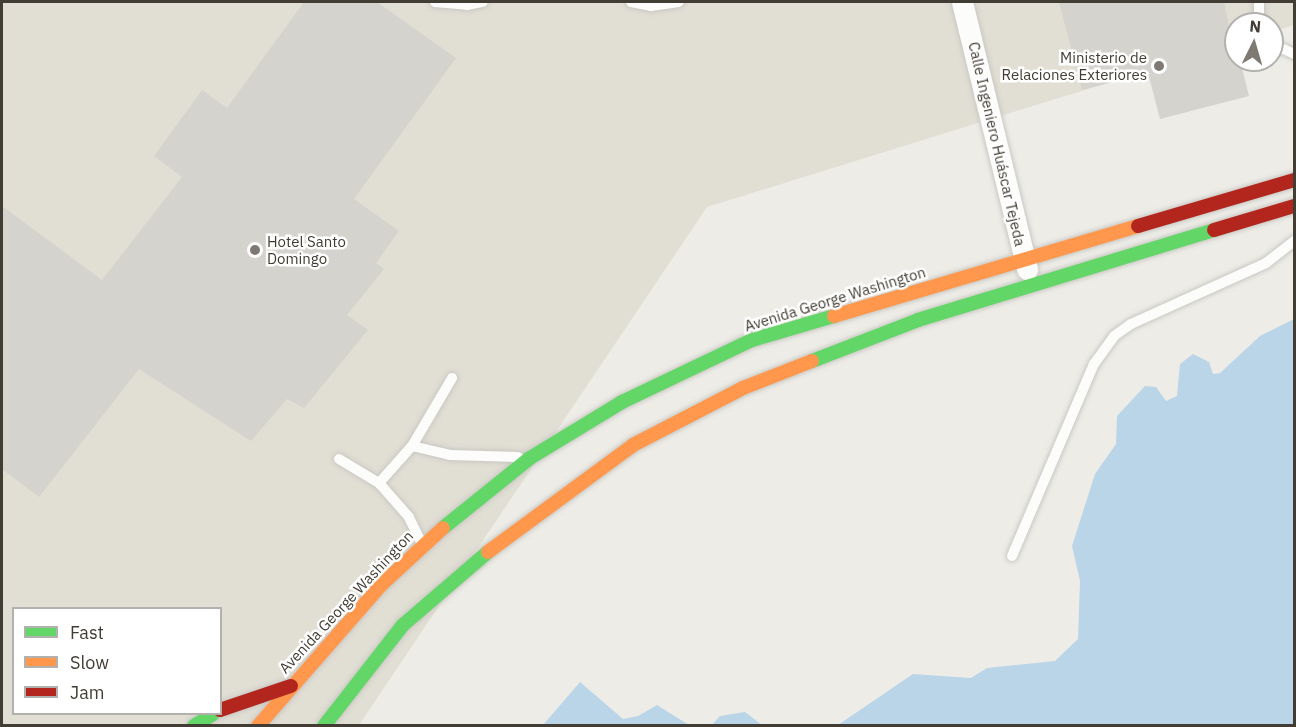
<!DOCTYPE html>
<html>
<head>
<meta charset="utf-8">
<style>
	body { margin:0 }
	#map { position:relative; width:1296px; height:727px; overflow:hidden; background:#edece7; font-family:"IBM Plex Sans",sans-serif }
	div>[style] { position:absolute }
	.residential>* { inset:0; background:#e1ded4 }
	.water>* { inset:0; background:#bad5e8 }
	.building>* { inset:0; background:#d5d3ce }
	.roads { filter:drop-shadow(0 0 2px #c9c8c3) drop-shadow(0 0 2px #c9c8c3) }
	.lane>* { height:10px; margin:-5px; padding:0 5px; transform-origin:5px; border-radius:5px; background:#fcfcfb }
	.street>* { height:21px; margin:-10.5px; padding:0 10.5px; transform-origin:10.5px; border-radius:10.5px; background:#fcfcfb }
	.fast>* { height:14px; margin:-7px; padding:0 7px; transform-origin:7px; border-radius:7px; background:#63d668 }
	.slow>* { height:14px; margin:-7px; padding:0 7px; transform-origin:7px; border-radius:7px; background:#ff974d }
	.jam>* { height:14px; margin:-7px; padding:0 7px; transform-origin:7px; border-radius:7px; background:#b3261e }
	.dots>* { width:16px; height:16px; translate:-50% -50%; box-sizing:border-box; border:3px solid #fff; border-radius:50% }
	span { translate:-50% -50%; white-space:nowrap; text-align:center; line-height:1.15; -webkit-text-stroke:5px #fff; paint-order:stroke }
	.poi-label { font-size:15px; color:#423d34 }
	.right { translate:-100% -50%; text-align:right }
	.left { translate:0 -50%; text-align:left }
	.street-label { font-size:15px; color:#423d34 }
	.frame { position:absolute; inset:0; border:3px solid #423d34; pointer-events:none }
	.legend { position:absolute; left:12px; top:607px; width:210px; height:108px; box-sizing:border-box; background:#fff; border:2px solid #b3b1ae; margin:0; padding:8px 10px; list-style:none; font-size:18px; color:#423d34 }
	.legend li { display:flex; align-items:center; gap:12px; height:30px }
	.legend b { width:30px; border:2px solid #b3b1ae }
	.north { position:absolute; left:1224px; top:12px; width:60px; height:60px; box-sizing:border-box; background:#fff; border:2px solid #b3b1ae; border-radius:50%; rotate:5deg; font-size:16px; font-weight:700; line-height:24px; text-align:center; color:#423d34 }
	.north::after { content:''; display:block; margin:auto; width:21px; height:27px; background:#7e7a73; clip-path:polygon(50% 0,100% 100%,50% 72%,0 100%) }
</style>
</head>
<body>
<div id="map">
	<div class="residential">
		<div style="clip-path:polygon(evenodd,2px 2px,1294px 2px,1294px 25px,1272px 32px,1272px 24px,1236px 24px,1236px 43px,707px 207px,359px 725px,2px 726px,2px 2px,14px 608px,220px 608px,220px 714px,14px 714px,14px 608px)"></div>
	</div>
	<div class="water">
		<div style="clip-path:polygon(1294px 319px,1294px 725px,838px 725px,913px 674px,971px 678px,987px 668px,1055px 661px,1078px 639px,1080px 581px,1072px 546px,1095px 474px,1116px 444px,1117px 416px,1145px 386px,1156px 387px,1166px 401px,1177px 396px,1180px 364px,1193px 354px,1209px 362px,1213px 374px,1220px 373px,1260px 336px)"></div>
		<div style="clip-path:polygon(580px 682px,623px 719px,638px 716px,657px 705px,689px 725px,543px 725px)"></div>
		<div style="clip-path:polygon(745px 712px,762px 725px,712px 725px,720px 716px)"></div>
	</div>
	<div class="building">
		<div style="clip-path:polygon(304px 2px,377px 2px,456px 58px,354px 199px,399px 231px,376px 263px,384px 269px,347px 315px,368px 330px,304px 408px,287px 399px,251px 441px,139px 369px,39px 497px,2px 469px,2px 206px,102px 280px,182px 177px,154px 156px,202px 90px,227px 108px)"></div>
		<div style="clip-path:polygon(1059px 2px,1224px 2px,1236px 60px,1240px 60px,1249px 96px,1160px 119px,1148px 73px,1082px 90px)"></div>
	</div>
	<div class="roads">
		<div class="lane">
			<div style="left:435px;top:2px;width:32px;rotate:5deg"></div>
			<div style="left:467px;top:5px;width:16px;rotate:-11deg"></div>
			<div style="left:631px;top:2px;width:20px;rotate:11deg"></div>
			<div style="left:651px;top:6px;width:28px;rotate:-8deg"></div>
			<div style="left:1259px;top:2px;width:22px;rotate:90deg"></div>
			<div style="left:1272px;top:44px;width:24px;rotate:24deg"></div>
			<div style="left:412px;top:446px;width:79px;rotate:-59.5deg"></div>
			<div style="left:339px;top:459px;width:47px;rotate:31deg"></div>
			<div style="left:420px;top:540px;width:25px;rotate:-116deg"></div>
			<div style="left:409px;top:517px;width:45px;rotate:-131.4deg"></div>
			<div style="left:379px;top:483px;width:50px;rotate:-48.3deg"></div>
			<div style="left:412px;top:446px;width:39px;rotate:13deg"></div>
			<div style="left:450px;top:455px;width:68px;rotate:1.7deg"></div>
			<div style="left:1012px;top:556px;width:209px;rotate:-66.9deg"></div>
			<div style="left:1094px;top:364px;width:34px;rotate:-54deg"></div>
			<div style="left:1114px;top:336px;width:21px;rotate:-35deg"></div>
			<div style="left:1131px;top:324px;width:148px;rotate:-24.3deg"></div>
			<div style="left:1266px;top:263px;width:36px;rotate:-38deg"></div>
		</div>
		<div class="street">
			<div style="left:962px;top:2px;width:275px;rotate:76.3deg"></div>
		</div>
		<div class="fast">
			<div style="left:812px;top:361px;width:114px;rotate:-21.1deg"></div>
			<div style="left:918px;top:320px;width:309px;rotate:-16.9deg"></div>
			<div style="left:443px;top:528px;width:112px;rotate:-38.8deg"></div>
			<div style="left:530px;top:458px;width:108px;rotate:-31.3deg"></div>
			<div style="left:622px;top:402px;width:144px;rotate:-25.5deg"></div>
			<div style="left:752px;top:340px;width:85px;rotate:-16.3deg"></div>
			<div style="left:194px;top:726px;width:22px;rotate:-32deg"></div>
			<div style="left:324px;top:726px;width:128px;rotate:-52deg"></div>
			<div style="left:403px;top:625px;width:112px;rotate:-40.7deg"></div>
		</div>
		<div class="slow">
			<div style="left:834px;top:316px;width:317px;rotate:-16.5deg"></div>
			<div style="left:488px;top:552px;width:180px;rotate:-36.4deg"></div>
			<div style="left:633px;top:445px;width:124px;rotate:-27.4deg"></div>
			<div style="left:743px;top:388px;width:74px;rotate:-21.4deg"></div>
			<div style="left:258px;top:726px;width:187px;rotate:-48.9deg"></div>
			<div style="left:381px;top:585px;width:84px;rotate:-42.6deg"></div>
		</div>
		<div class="jam">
			<div style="left:1138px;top:226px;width:163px;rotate:-16.4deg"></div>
			<div style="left:1214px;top:230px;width:84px;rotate:-16.7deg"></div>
			<div style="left:220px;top:710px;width:75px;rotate:-18.7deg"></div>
		</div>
	</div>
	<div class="dots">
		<div style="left:1159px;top:66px;background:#7e7a73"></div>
		<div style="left:255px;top:250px;background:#7e7a73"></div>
	</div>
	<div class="poi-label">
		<span class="right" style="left:1147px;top:66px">Ministerio de<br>Relaciones Exteriores</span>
		<span class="left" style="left:267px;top:250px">Hotel Santo<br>Domingo</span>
	</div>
	<div class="street-label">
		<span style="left:997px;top:144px;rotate:77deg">Calle Ingeniero Huáscar Tejeda</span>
		<span style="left:835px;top:299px;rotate:-17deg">Avenida George Washington</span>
		<span style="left:346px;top:602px;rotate:-47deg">Avenida George Washington</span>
	</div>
	<div class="frame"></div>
	<ul class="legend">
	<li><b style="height:8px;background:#63d668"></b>Fast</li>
	<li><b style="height:8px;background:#ff974d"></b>Slow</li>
	<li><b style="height:8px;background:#b3261e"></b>Jam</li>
	</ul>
	<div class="north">N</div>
</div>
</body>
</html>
